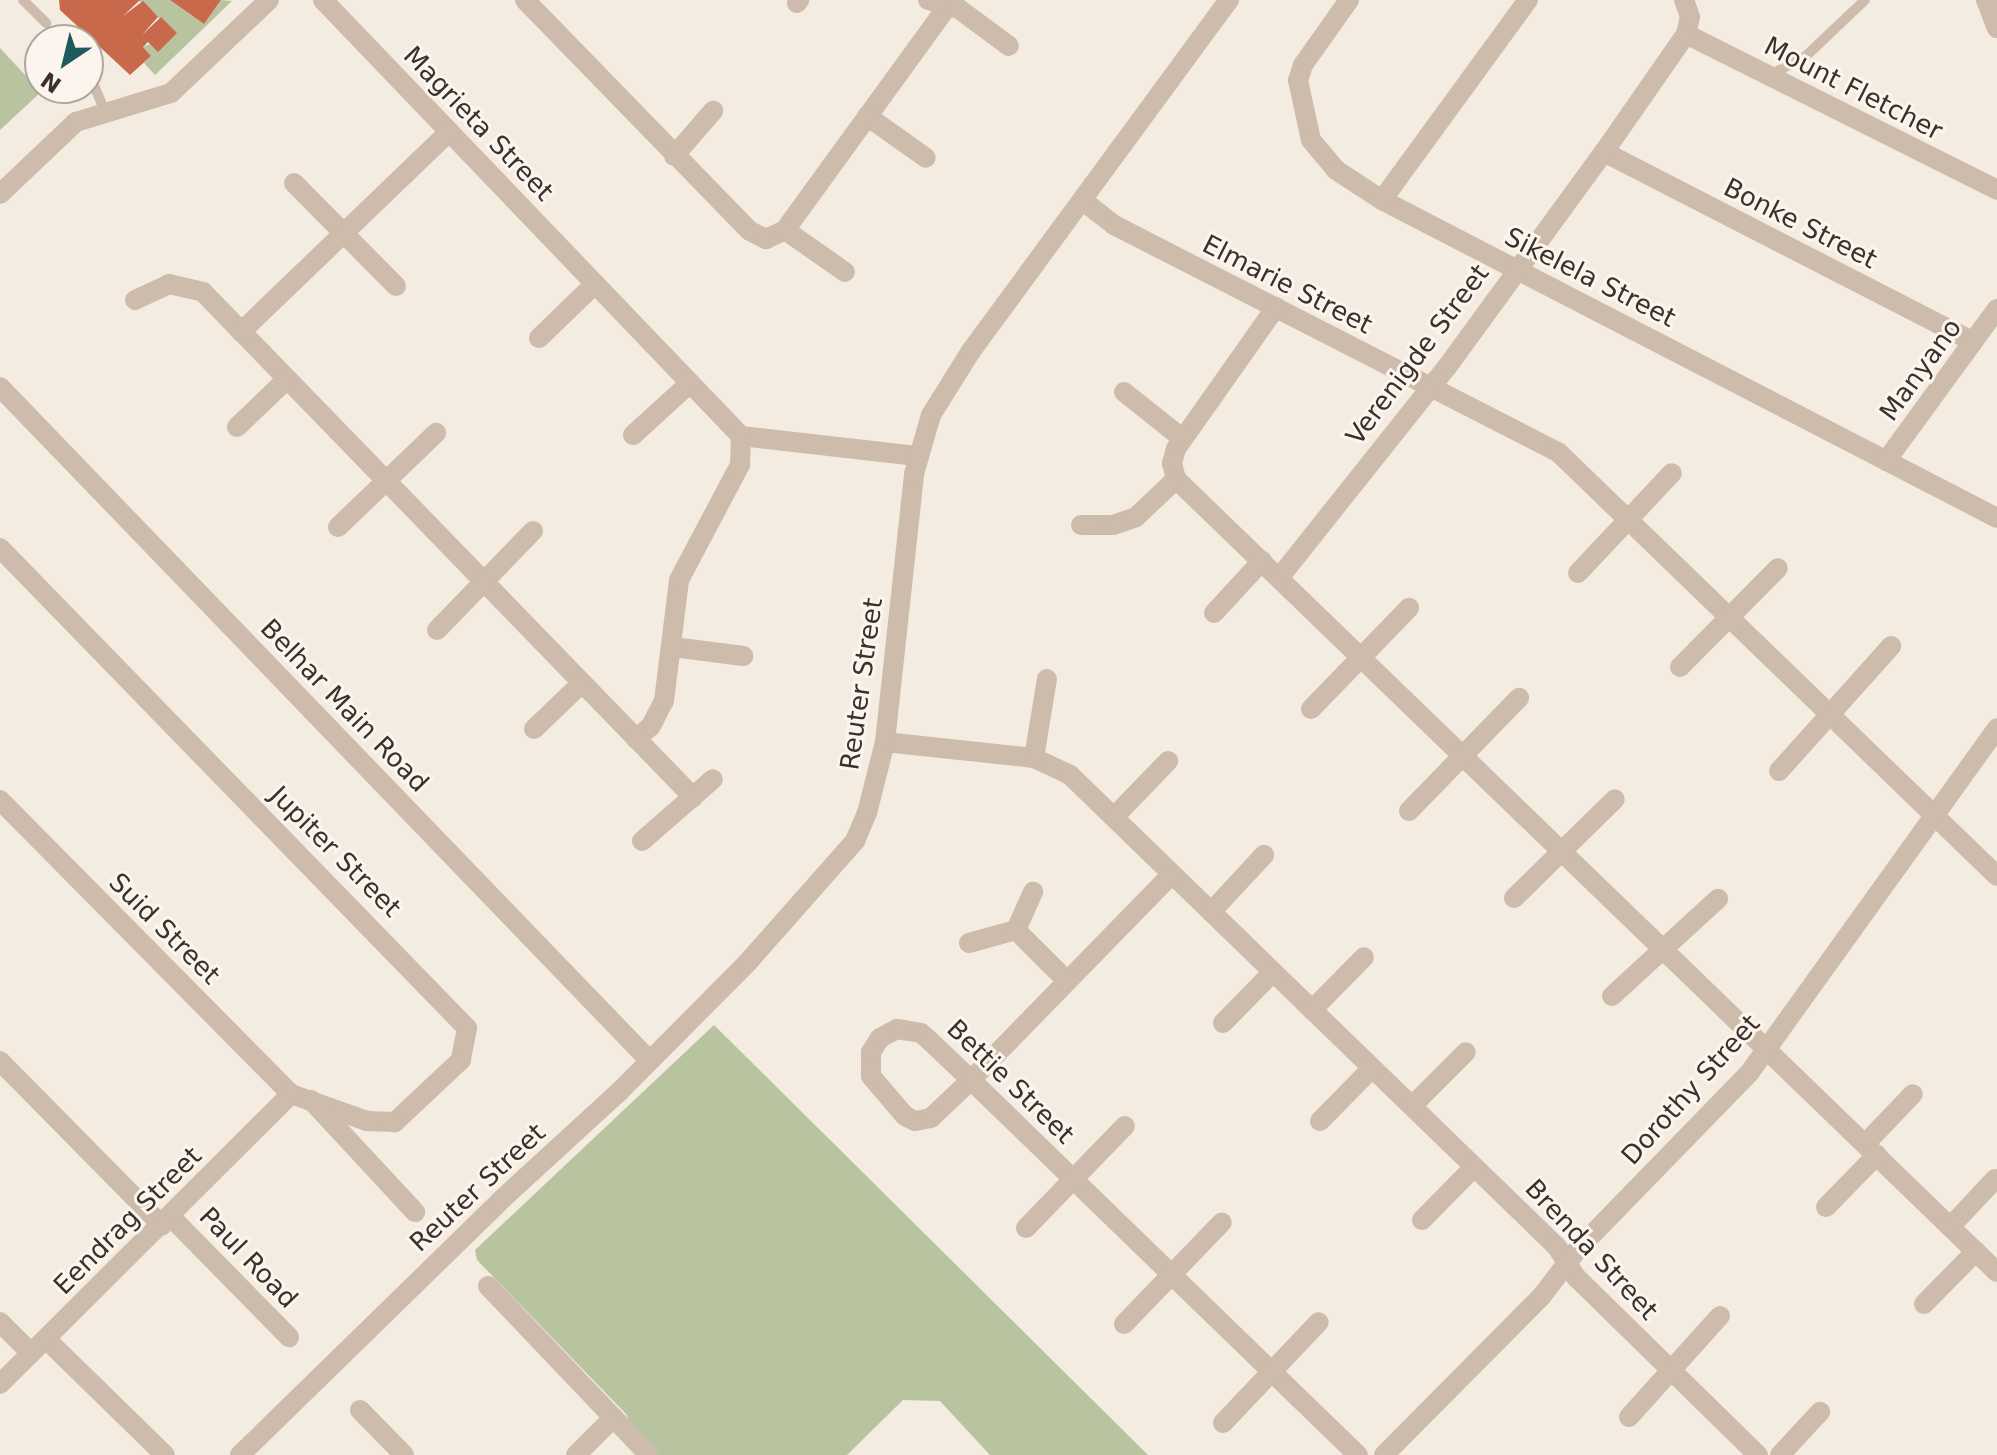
<!DOCTYPE html>
<html>
<head>
<meta charset="utf-8">
<style>
	body { margin:0 }
	#map { position:relative; width:1997px; height:1455px; overflow:hidden; background:#f4ebe1; font-family:"DejaVu Sans",sans-serif }
	div>[style] { position:absolute }
	.green>* { inset:0; background:#b8c4a0 }
	.building>* { inset:0; background:#c8694b }
	.lane>* { height:10px; margin:-5px; padding:0 5px; transform-origin:5px; border-radius:5px; background:#cdbbac }
	.street>* { height:20px; margin:-10px; padding:0 10px; transform-origin:10px; border-radius:10px; background:#cdbbac }
	span { translate:-50% -50%; white-space:nowrap; text-align:center; line-height:1.15; -webkit-text-stroke:6px #fbf5ee; paint-order:stroke }
	.street-label { font-size:26px; color:#3b302b }
	.north { position:absolute; left:24px; top:24px; width:80px; height:80px; box-sizing:border-box; background:#fbf5ee; border:2px solid #aea6a0; border-radius:50%; rotate:215deg; font-size:22px; font-weight:700; line-height:32px; text-align:center; color:#3b302b }
	.north::after { content:''; display:block; margin:auto; width:28px; height:36px; background:#1f5a5e; clip-path:polygon(50% 0,100% 100%,50% 72%,0 100%) }
</style>
</head>
<body>
<div id="map">
	<div class="green">
		<div style="clip-path:polygon(138px 0,170px 0,204px 24px,221px 0,232px 1px,155px 75px,144px 63px,151px 56px,143px 47px,177px 33px)"></div>
		<div style="clip-path:polygon(0 48px,41px 92px,0 130px)"></div>
		<div style="clip-path:polygon(714px 1025px,1148px 1455px,990px 1455px,940px 1401px,903px 1400px,847px 1455px,656px 1455px,634px 1432px,626px 1414px,477px 1260px,475px 1250px)"></div>
	</div>
	<div class="building">
		<div style="clip-path:polygon(59px 0,140px 0,123px 16px,143px 1px,147px 5px,158px 17px,142px 35px,161px 17px,177px 33px,158px 52px,148px 42px,143px 47px,151px 56px,130px 75px,60px 10px)"></div>
		<div style="clip-path:polygon(170px 0,221px 0,204px 24px)"></div>
	</div>
	<div class="lane">
		<div style="left:23px;top:0;width:33px;rotate:45deg"></div>
		<div style="left:1770px;top:75px;width:41px;rotate:-27.8deg"></div>
		<div style="left:1806px;top:56px;width:81px;rotate:-43.5deg"></div>
		<div style="left:90px;top:76px;width:41px;rotate:67.2deg"></div>
	</div>
	<div class="street">
		<div style="left:323px;top:0;width:604px;rotate:46.21deg"></div>
		<div style="left:741px;top:436px;width:177px;rotate:6.5deg"></div>
		<div style="left:525px;top:0;width:322px;rotate:45.8deg"></div>
		<div style="left:750px;top:231px;width:18px;rotate:27deg"></div>
		<div style="left:766px;top:239px;width:21px;rotate:-25deg"></div>
		<div style="left:785px;top:230px;width:284px;rotate:-54deg"></div>
		<div style="left:928px;top:0;width:32px;rotate:16deg"></div>
		<div style="left:959px;top:9px;width:62px;rotate:36.5deg"></div>
		<div style="left:1349px;top:0;width:80px;rotate:125.3deg"></div>
		<div style="left:1303px;top:65px;width:16px;rotate:108deg"></div>
		<div style="left:1298px;top:80px;width:61px;rotate:77.8deg"></div>
		<div style="left:1311px;top:140px;width:39px;rotate:50deg"></div>
		<div style="left:1336px;top:170px;width:55px;rotate:33.1deg"></div>
		<div style="left:1382px;top:200px;width:692px;rotate:27.34deg"></div>
		<div style="left:1986px;top:0;width:30px;rotate:69deg"></div>
		<div style="left:797px;top:3px;width:4px;rotate:-56deg"></div>
		<div style="left:1686px;top:34px;width:348px;rotate:26.6deg"></div>
		<div style="left:867px;top:116px;width:72px;rotate:35.4deg"></div>
		<div style="left:1604px;top:152px;width:415px;rotate:27.2deg"></div>
		<div style="left:674px;top:156px;width:60px;rotate:-49.1deg"></div>
		<div style="left:294px;top:183px;width:145px;rotate:45.3deg"></div>
		<div style="left:0;top:194px;width:105px;rotate:-43.5deg"></div>
		<div style="left:76px;top:122px;width:99px;rotate:-17deg"></div>
		<div style="left:171px;top:93px;width:135px;rotate:-43.5deg"></div>
		<div style="left:1082px;top:200px;width:41px;rotate:38deg"></div>
		<div style="left:1114px;top:225px;width:499px;rotate:27.1deg"></div>
		<div style="left:1558px;top:452px;width:610px;rotate:44deg"></div>
		<div style="left:1382px;top:200px;width:248px;rotate:-53.9deg"></div>
		<div style="left:785px;top:230px;width:73px;rotate:35deg"></div>
		<div style="left:135px;top:300px;width:38px;rotate:-25deg"></div>
		<div style="left:169px;top:284px;width:35px;rotate:13deg"></div>
		<div style="left:203px;top:292px;width:704px;rotate:45.86deg"></div>
		<div style="left:1276px;top:307px;width:174px;rotate:125.2deg"></div>
		<div style="left:1176px;top:449px;width:15px;rotate:106deg"></div>
		<div style="left:1172px;top:463px;width:16px;rotate:76deg"></div>
		<div style="left:1176px;top:479px;width:1141px;rotate:44.01deg"></div>
		<div style="left:241px;top:332px;width:289px;rotate:-43.9deg"></div>
		<div style="left:539px;top:338px;width:78px;rotate:-44deg"></div>
		<div style="left:0;top:387px;width:936px;rotate:46.04deg"></div>
		<div style="left:1124px;top:392px;width:75px;rotate:38.5deg"></div>
		<div style="left:237px;top:427px;width:69px;rotate:-43.8deg"></div>
		<div style="left:633px;top:435px;width:77px;rotate:-42.4deg"></div>
		<div style="left:1886px;top:461px;width:188px;rotate:-53.9deg"></div>
		<div style="left:1081px;top:525px;width:32px"></div>
		<div style="left:1113px;top:525px;width:24px;rotate:-19deg"></div>
		<div style="left:1136px;top:517px;width:55px;rotate:-43.5deg"></div>
		<div style="left:338px;top:527px;width:136px;rotate:-43.8deg"></div>
		<div style="left:0;top:548px;width:670px;rotate:45.79deg"></div>
		<div style="left:467px;top:1028px;width:33px;rotate:101deg"></div>
		<div style="left:461px;top:1060px;width:91px;rotate:136.8deg"></div>
		<div style="left:395px;top:1122px;width:28px;rotate:-178deg"></div>
		<div style="left:367px;top:1121px;width:81px;rotate:-160.4deg"></div>
		<div style="left:1578px;top:573px;width:137px;rotate:-46.8deg"></div>
		<div style="left:1279px;top:578px;width:270px;rotate:-51.5deg"></div>
		<div style="left:1447px;top:367px;width:266px;rotate:-53.9deg"></div>
		<div style="left:1604px;top:152px;width:144px;rotate:-55.2deg"></div>
		<div style="left:1686px;top:34px;width:17px;rotate:-77deg"></div>
		<div style="left:1690px;top:17px;width:18px;rotate:-109deg"></div>
		<div style="left:1214px;top:613px;width:71px;rotate:-47.3deg"></div>
		<div style="left:437px;top:630px;width:138px;rotate:-45.9deg"></div>
		<div style="left:673px;top:647px;width:71px;rotate:7.3deg"></div>
		<div style="left:1680px;top:667px;width:139px;rotate:-45.3deg"></div>
		<div style="left:1311px;top:709px;width:141px;rotate:-45.9deg"></div>
		<div style="left:534px;top:729px;width:66px;rotate:-43.8deg"></div>
		<div style="left:636px;top:739px;width:20px;rotate:-41deg"></div>
		<div style="left:651px;top:726px;width:28px;rotate:-63deg"></div>
		<div style="left:664px;top:701px;width:122px;rotate:-82.9deg"></div>
		<div style="left:679px;top:580px;width:130px;rotate:-62.1deg"></div>
		<div style="left:740px;top:465px;width:29px;rotate:-88deg"></div>
		<div style="left:885px;top:742px;width:150px;rotate:6.1deg"></div>
		<div style="left:1034px;top:758px;width:40px;rotate:25deg"></div>
		<div style="left:1070px;top:775px;width:678px;rotate:44.1deg"></div>
		<div style="left:1557px;top:1247px;width:36px;rotate:58deg"></div>
		<div style="left:1576px;top:1277px;width:255px;rotate:44.4deg"></div>
		<div style="left:1034px;top:758px;width:80px;rotate:-80.7deg"></div>
		<div style="left:1779px;top:771px;width:168px;rotate:-48.1deg"></div>
		<div style="left:0;top:800px;width:414px;rotate:45.3deg"></div>
		<div style="left:1409px;top:811px;width:158px;rotate:-45.8deg"></div>
		<div style="left:1114px;top:817px;width:78px;rotate:-46deg"></div>
		<div style="left:642px;top:841px;width:94px;rotate:-41.1deg"></div>
		<div style="left:1172px;top:874px;width:288px;rotate:134.3deg"></div>
		<div style="left:971px;top:1080px;width:55px;rotate:136.5deg"></div>
		<div style="left:931px;top:1118px;width:16px;rotate:169deg"></div>
		<div style="left:915px;top:1121px;width:11px;rotate:-153deg"></div>
		<div style="left:905px;top:1116px;width:52px;rotate:-130.4deg"></div>
		<div style="left:871px;top:1076px;width:24px;rotate:-90deg"></div>
		<div style="left:871px;top:1052px;width:17px;rotate:-57deg"></div>
		<div style="left:880px;top:1038px;width:19px;rotate:-28deg"></div>
		<div style="left:897px;top:1029px;width:24px;rotate:9deg"></div>
		<div style="left:921px;top:1033px;width:11px;rotate:41deg"></div>
		<div style="left:929px;top:1040px;width:58px;rotate:43.6deg"></div>
		<div style="left:971px;top:1080px;width:142px;rotate:44.1deg"></div>
		<div style="left:1073px;top:1179px;width:138px;rotate:44.1deg"></div>
		<div style="left:1172px;top:1275px;width:259px;rotate:44.1deg"></div>
		<div style="left:1514px;top:898px;width:141px;rotate:-44.4deg"></div>
		<div style="left:1211px;top:912px;width:78px;rotate:-47.1deg"></div>
		<div style="left:1016px;top:930px;width:42px;rotate:-65.9deg"></div>
		<div style="left:969px;top:943px;width:49px;rotate:-15.5deg"></div>
		<div style="left:1016px;top:930px;width:72px;rotate:45deg"></div>
		<div style="left:1612px;top:996px;width:144px;rotate:-42.5deg"></div>
		<div style="left:1312px;top:1010px;width:74px;rotate:-45.5deg"></div>
		<div style="left:1223px;top:1023px;width:71px;rotate:-45.6deg"></div>
		<div style="left:0;top:1061px;width:231px;rotate:45.4deg"></div>
		<div style="left:311px;top:1100px;width:153px;rotate:47.1deg"></div>
		<div style="left:1412px;top:1106px;width:76px;rotate:-45deg"></div>
		<div style="left:1320px;top:1121px;width:74px;rotate:-45.5deg"></div>
		<div style="left:1865px;top:1144px;width:69px;rotate:-46.2deg"></div>
		<div style="left:1826px;top:1207px;width:73px;rotate:-45.6deg"></div>
		<div style="left:170px;top:1216px;width:170px;rotate:45.5deg"></div>
		<div style="left:1422px;top:1220px;width:74px;rotate:-45.5deg"></div>
		<div style="left:1950px;top:1227px;width:66px;rotate:-46.8deg"></div>
		<div style="left:1026px;top:1228px;width:142px;rotate:-45.9deg"></div>
		<div style="left:488px;top:1286px;width:233px;rotate:46.4deg"></div>
		<div style="left:1924px;top:1304px;width:74px;rotate:-45.5deg"></div>
		<div style="left:0;top:1322px;width:44px;rotate:45deg"></div>
		<div style="left:1124px;top:1324px;width:141px;rotate:-46.1deg"></div>
		<div style="left:46px;top:1339px;width:166px;rotate:44.3deg"></div>
		<div style="left:0;top:1384px;width:411px;rotate:-44.9deg"></div>
		<div style="left:360px;top:1410px;width:63px;rotate:45.6deg"></div>
		<div style="left:1629px;top:1417px;width:136px;rotate:-48deg"></div>
		<div style="left:1223px;top:1423px;width:139px;rotate:-46.5deg"></div>
		<div style="left:240px;top:1455px;width:363px;rotate:-44.3deg"></div>
		<div style="left:500px;top:1201px;width:161px;rotate:-42.5deg"></div>
		<div style="left:619px;top:1092px;width:183px;rotate:-45.2deg"></div>
		<div style="left:748px;top:962px;width:162px;rotate:-48.5deg"></div>
		<div style="left:855px;top:841px;width:30px;rotate:-67deg"></div>
		<div style="left:867px;top:813px;width:73px;rotate:-75.8deg"></div>
		<div style="left:885px;top:742px;width:270px;rotate:-83.8deg"></div>
		<div style="left:914px;top:474px;width:61px;rotate:-73.9deg"></div>
		<div style="left:931px;top:415px;width:75px;rotate:-58deg"></div>
		<div style="left:971px;top:351px;width:436px;rotate:-53.7deg"></div>
		<div style="left:576px;top:1455px;width:52px;rotate:-45deg"></div>
		<div style="left:1384px;top:1455px;width:223px;rotate:-45.2deg"></div>
		<div style="left:1541px;top:1297px;width:61px;rotate:-52.4deg"></div>
		<div style="left:1578px;top:1249px;width:247px;rotate:-45.8deg"></div>
		<div style="left:1750px;top:1072px;width:423px;rotate:-54.3deg"></div>
		<div style="left:1780px;top:1455px;width:59px;rotate:-47.1deg"></div>
	</div>
	<div class="street-label">
		<span style="left:1853px;top:89px;rotate:27deg">Mount Fletcher</span>
		<span style="left:478px;top:124px;rotate:46deg">Magrieta Street</span>
		<span style="left:1800px;top:224px;rotate:27deg">Bonke Street</span>
		<span style="left:1590px;top:278px;rotate:27deg">Sikelela Street</span>
		<span style="left:1287px;top:285px;rotate:27deg">Elmarie Street</span>
		<span style="left:1418px;top:355px;rotate:-53deg">Verenigde Street</span>
		<span style="left:1921px;top:370px;rotate:-54deg">Manyano</span>
		<span style="left:862px;top:684px;rotate:-82deg">Reuter Street</span>
		<span style="left:344px;top:706px;rotate:46deg">Belhar Main Road</span>
		<span style="left:335px;top:852px;rotate:45deg">Jupiter Street</span>
		<span style="left:164px;top:929px;rotate:45deg">Suid Street</span>
		<span style="left:1010px;top:1082px;rotate:44deg">Bettie Street</span>
		<span style="left:1691px;top:1090px;rotate:-48deg">Dorothy Street</span>
		<span style="left:478px;top:1188px;rotate:-43deg">Reuter Street</span>
		<span style="left:128px;top:1221px;rotate:-45deg">Eendrag Street</span>
		<span style="left:1591px;top:1250px;rotate:47deg">Brenda Street</span>
		<span style="left:248px;top:1258px;rotate:46deg">Paul Road</span>
	</div>
	<div class="north">N</div>
</div>
</body>
</html>
